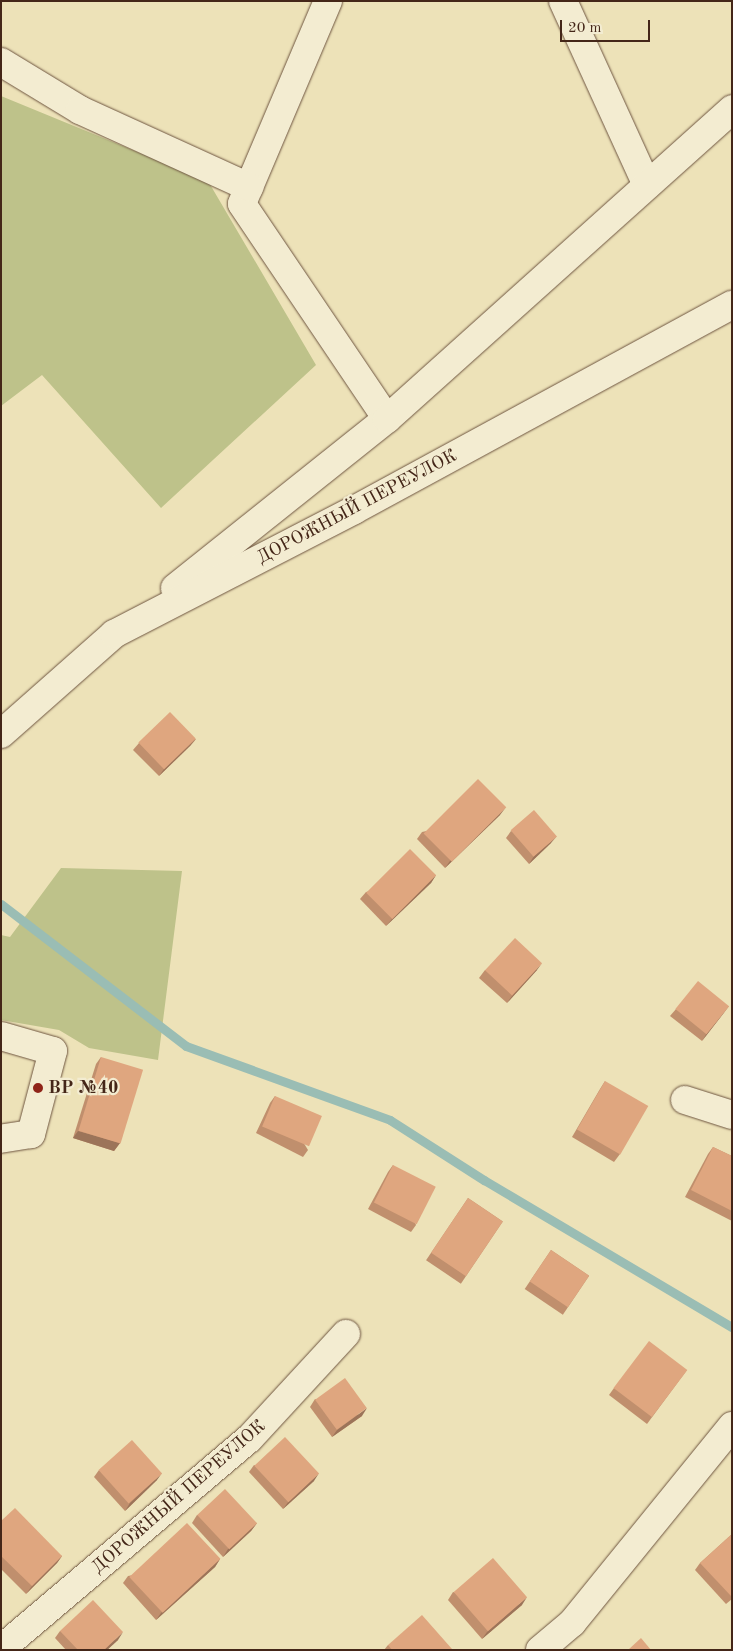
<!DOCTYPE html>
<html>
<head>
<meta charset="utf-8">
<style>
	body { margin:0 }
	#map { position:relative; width:733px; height:1651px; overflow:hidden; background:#ede2b8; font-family:"Old Standard TT",serif }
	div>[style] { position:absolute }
	.green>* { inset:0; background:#bec28a }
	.stream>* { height:9px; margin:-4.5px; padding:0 4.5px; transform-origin:4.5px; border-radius:4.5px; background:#9abdb4 }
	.roads { filter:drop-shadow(0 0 1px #6e5540) drop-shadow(0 0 1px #6e5540) }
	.minor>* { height:28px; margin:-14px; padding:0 14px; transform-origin:14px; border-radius:14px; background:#f3ecd1 }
	.wall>* { inset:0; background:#c08f6d; transform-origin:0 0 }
	.shaded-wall>* { inset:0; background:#9c7459 }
	.building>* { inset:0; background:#dfa67f; transform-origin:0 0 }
	.dots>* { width:14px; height:14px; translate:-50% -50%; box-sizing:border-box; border:2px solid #f3ecd1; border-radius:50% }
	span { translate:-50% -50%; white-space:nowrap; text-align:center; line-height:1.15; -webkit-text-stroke:4.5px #f3ecd1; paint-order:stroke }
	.street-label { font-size:18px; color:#442618 }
	.poi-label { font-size:18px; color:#442618; font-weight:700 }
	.left { translate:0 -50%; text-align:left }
	.frame { position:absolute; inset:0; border:2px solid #442618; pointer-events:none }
	.scale { position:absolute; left:560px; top:20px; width:90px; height:22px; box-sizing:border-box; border:2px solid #442618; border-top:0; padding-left:6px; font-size:15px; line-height:18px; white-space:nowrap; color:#442618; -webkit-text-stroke:4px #f3ecd1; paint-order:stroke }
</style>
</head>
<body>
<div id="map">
	<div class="green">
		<div style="clip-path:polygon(1px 96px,208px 181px,316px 365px,161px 508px,42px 375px,1px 406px)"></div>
		<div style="clip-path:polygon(61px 868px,182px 871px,158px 1060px,89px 1048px,59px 1030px,1px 1020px,1px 935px,10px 937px)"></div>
	</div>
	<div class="stream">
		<div style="left:1px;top:904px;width:233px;rotate:37.5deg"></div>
		<div style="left:186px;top:1046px;width:217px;rotate:19.9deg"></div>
		<div style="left:390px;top:1120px;width:112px;rotate:32.6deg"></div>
		<div style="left:484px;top:1180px;width:288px;rotate:30.7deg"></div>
	</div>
	<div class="roads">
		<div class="minor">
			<div style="left:328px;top:1px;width:220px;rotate:113deg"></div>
			<div style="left:242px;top:204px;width:259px;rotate:56deg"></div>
			<div style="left:563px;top:1px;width:202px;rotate:65.5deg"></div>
			<div style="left:1px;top:62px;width:92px;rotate:31.3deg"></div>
			<div style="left:80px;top:110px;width:186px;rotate:24.5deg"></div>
			<div style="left:175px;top:588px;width:271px;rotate:-38.6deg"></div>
			<div style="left:387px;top:419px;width:464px;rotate:-41.9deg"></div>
			<div style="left:1px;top:734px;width:151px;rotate:-41.5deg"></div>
			<div style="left:114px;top:634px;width:270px;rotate:-27.3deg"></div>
			<div style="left:354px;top:510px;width:430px;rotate:-28.5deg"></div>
			<div style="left:1px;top:1036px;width:54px;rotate:16.1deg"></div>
			<div style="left:53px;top:1051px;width:86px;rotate:104.8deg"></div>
			<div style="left:31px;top:1134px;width:30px;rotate:171deg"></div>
			<div style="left:685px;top:1100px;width:49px;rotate:17.7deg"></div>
			<div style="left:1px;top:1649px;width:325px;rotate:-40.3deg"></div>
			<div style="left:249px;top:1439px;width:143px;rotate:-47.3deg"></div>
			<div style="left:540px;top:1650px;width:42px;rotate:-40.2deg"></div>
			<div style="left:572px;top:1623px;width:254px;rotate:-50.9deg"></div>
		</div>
	</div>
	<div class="wall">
		<div style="clip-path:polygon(196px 739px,190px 746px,159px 776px,133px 750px,139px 743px)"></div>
		<div style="clip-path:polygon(500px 815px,445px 868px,417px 839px,422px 832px)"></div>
		<div style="clip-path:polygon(511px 831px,551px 843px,529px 864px,506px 838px)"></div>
		<div style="clip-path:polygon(436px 875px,431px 883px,386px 926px,360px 899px,366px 892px)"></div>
		<div style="clip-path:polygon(485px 970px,537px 970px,507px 1003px,479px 978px)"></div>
		<div style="clip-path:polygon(729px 1006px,702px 1041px,670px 1016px,676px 1009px)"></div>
		<div style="clip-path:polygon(101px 1057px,120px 1143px,114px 1151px,73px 1138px,96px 1064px)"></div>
		<div style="clip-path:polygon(605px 1081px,620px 1154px,614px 1162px,572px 1137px,600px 1089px)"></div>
		<div style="clip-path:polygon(275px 1096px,308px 1150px,303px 1157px,256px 1133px,270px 1103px)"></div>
		<div style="clip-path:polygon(713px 1147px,732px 1156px,732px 1221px,685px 1197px,708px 1154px)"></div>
		<div style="clip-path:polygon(393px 1165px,416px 1225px,411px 1232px,368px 1209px,388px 1172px)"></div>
		<div style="left:468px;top:1198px;width:42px;height:75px;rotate:34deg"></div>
		<div style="left:551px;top:1250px;width:46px;height:47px;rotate:34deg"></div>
		<div style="clip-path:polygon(687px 1370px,647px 1424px,609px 1395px,614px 1388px)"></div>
		<div style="clip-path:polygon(315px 1399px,362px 1416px,332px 1437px,310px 1407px)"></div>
		<div style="clip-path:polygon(254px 1465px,314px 1481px,283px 1509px,249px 1472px)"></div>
		<div style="clip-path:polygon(99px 1470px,157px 1480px,125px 1511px,94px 1477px)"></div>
		<div style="clip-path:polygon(197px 1515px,257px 1523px,251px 1531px,223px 1557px,192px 1523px)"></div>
		<div style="clip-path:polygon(1px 1521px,62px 1556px,57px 1563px,26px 1594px,1px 1569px)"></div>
		<div style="clip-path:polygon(732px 1534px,732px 1599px,726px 1604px,695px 1570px,700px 1563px)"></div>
		<div style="clip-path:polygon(220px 1559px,215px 1567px,156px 1620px,123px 1583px,128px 1576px)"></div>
		<div style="clip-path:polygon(453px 1592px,522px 1605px,482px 1639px,448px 1600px)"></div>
		<div style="clip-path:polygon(60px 1631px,118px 1640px,107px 1650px,66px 1650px,55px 1638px)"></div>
		<div style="clip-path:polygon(388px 1645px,452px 1650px,384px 1650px)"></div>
	</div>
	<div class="shaded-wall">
		<div style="clip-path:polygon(196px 739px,190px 746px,159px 776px,164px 769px)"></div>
		<div style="clip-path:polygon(506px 807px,500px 815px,445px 868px,450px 861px)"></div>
		<div style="clip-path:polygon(557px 836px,551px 843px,529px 864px,534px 856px)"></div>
		<div style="clip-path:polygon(436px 875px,431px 883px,386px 926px,392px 919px)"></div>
		<div style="clip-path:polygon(542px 963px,537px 970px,507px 1003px,512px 996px)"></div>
		<div style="clip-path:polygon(729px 1006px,723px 1014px,702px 1041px,707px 1033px)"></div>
		<div style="clip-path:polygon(78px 1131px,120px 1143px,114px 1151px,73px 1138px)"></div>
		<div style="clip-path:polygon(367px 1408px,362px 1416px,332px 1437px,337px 1430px)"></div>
		<div style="clip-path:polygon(162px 1473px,157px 1480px,125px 1511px,130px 1503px)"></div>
		<div style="clip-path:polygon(319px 1473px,314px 1481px,283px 1509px,289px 1501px)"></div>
		<div style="clip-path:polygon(257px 1523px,251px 1531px,223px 1557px,228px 1549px)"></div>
		<div style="clip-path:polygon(62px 1556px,57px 1563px,26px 1594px,32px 1586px)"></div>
		<div style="clip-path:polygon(220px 1559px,215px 1567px,156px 1620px,161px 1613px)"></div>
		<div style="clip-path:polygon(527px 1597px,522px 1605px,482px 1639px,487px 1632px)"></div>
		<div style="clip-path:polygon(123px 1632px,118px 1640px,107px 1650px,104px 1650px)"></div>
	</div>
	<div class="building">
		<div style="left:170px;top:712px;width:37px;height:44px;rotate:46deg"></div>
		<div style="left:478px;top:779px;width:40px;height:77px;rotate:45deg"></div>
		<div style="left:534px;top:810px;width:35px;height:31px;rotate:49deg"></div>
		<div style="left:410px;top:849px;width:37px;height:62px;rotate:45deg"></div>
		<div style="left:515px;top:938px;width:37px;height:44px;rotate:43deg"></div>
		<div style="left:698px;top:981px;width:40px;height:36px;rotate:39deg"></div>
		<div style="left:101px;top:1057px;width:44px;height:77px;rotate:17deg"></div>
		<div style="left:605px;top:1081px;width:50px;height:56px;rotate:30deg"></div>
		<div style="left:275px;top:1096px;width:51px;height:33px;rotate:23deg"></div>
		<div style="clip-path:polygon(713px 1147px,732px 1156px,732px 1211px,691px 1190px)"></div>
		<div style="left:393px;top:1165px;width:48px;height:42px;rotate:27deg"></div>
		<div style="left:468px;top:1198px;width:42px;height:66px;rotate:34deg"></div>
		<div style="left:551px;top:1250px;width:46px;height:38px;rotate:34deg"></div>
		<div style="left:649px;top:1341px;width:48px;height:59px;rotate:37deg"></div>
		<div style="left:345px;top:1378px;width:37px;height:37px;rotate:54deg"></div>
		<div style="left:285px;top:1437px;width:50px;height:42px;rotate:47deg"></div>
		<div style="left:132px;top:1440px;width:45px;height:45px;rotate:48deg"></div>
		<div style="left:225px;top:1489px;width:47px;height:38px;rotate:47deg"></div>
		<div style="clip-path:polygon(15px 1508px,62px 1556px,32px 1586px,1px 1556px,1px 1521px)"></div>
		<div style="left:187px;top:1523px;width:49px;height:79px;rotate:47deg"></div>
		<div style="clip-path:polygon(732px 1534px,732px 1596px,731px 1596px,700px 1563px)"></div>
		<div style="left:493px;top:1558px;width:52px;height:52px;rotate:49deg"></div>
		<div style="clip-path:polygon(93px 1600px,123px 1632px,104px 1650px,78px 1650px,60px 1631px)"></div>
		<div style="clip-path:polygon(422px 1615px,452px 1649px,392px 1650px,388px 1645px)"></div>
		<div style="clip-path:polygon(641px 1638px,651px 1650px,628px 1650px)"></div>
	</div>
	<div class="dots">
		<div style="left:38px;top:1088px;background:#8f2418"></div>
	</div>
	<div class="street-label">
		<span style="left:357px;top:507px;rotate:-28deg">ДОРОЖНЫЙ ПЕРЕУЛОК</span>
		<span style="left:179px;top:1497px;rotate:-41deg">ДОРОЖНЫЙ ПЕРЕУЛОК</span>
	</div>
	<div class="poi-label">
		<span class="left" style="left:48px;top:1088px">BP №40</span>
	</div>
	<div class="frame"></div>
	<div class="scale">20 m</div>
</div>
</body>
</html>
